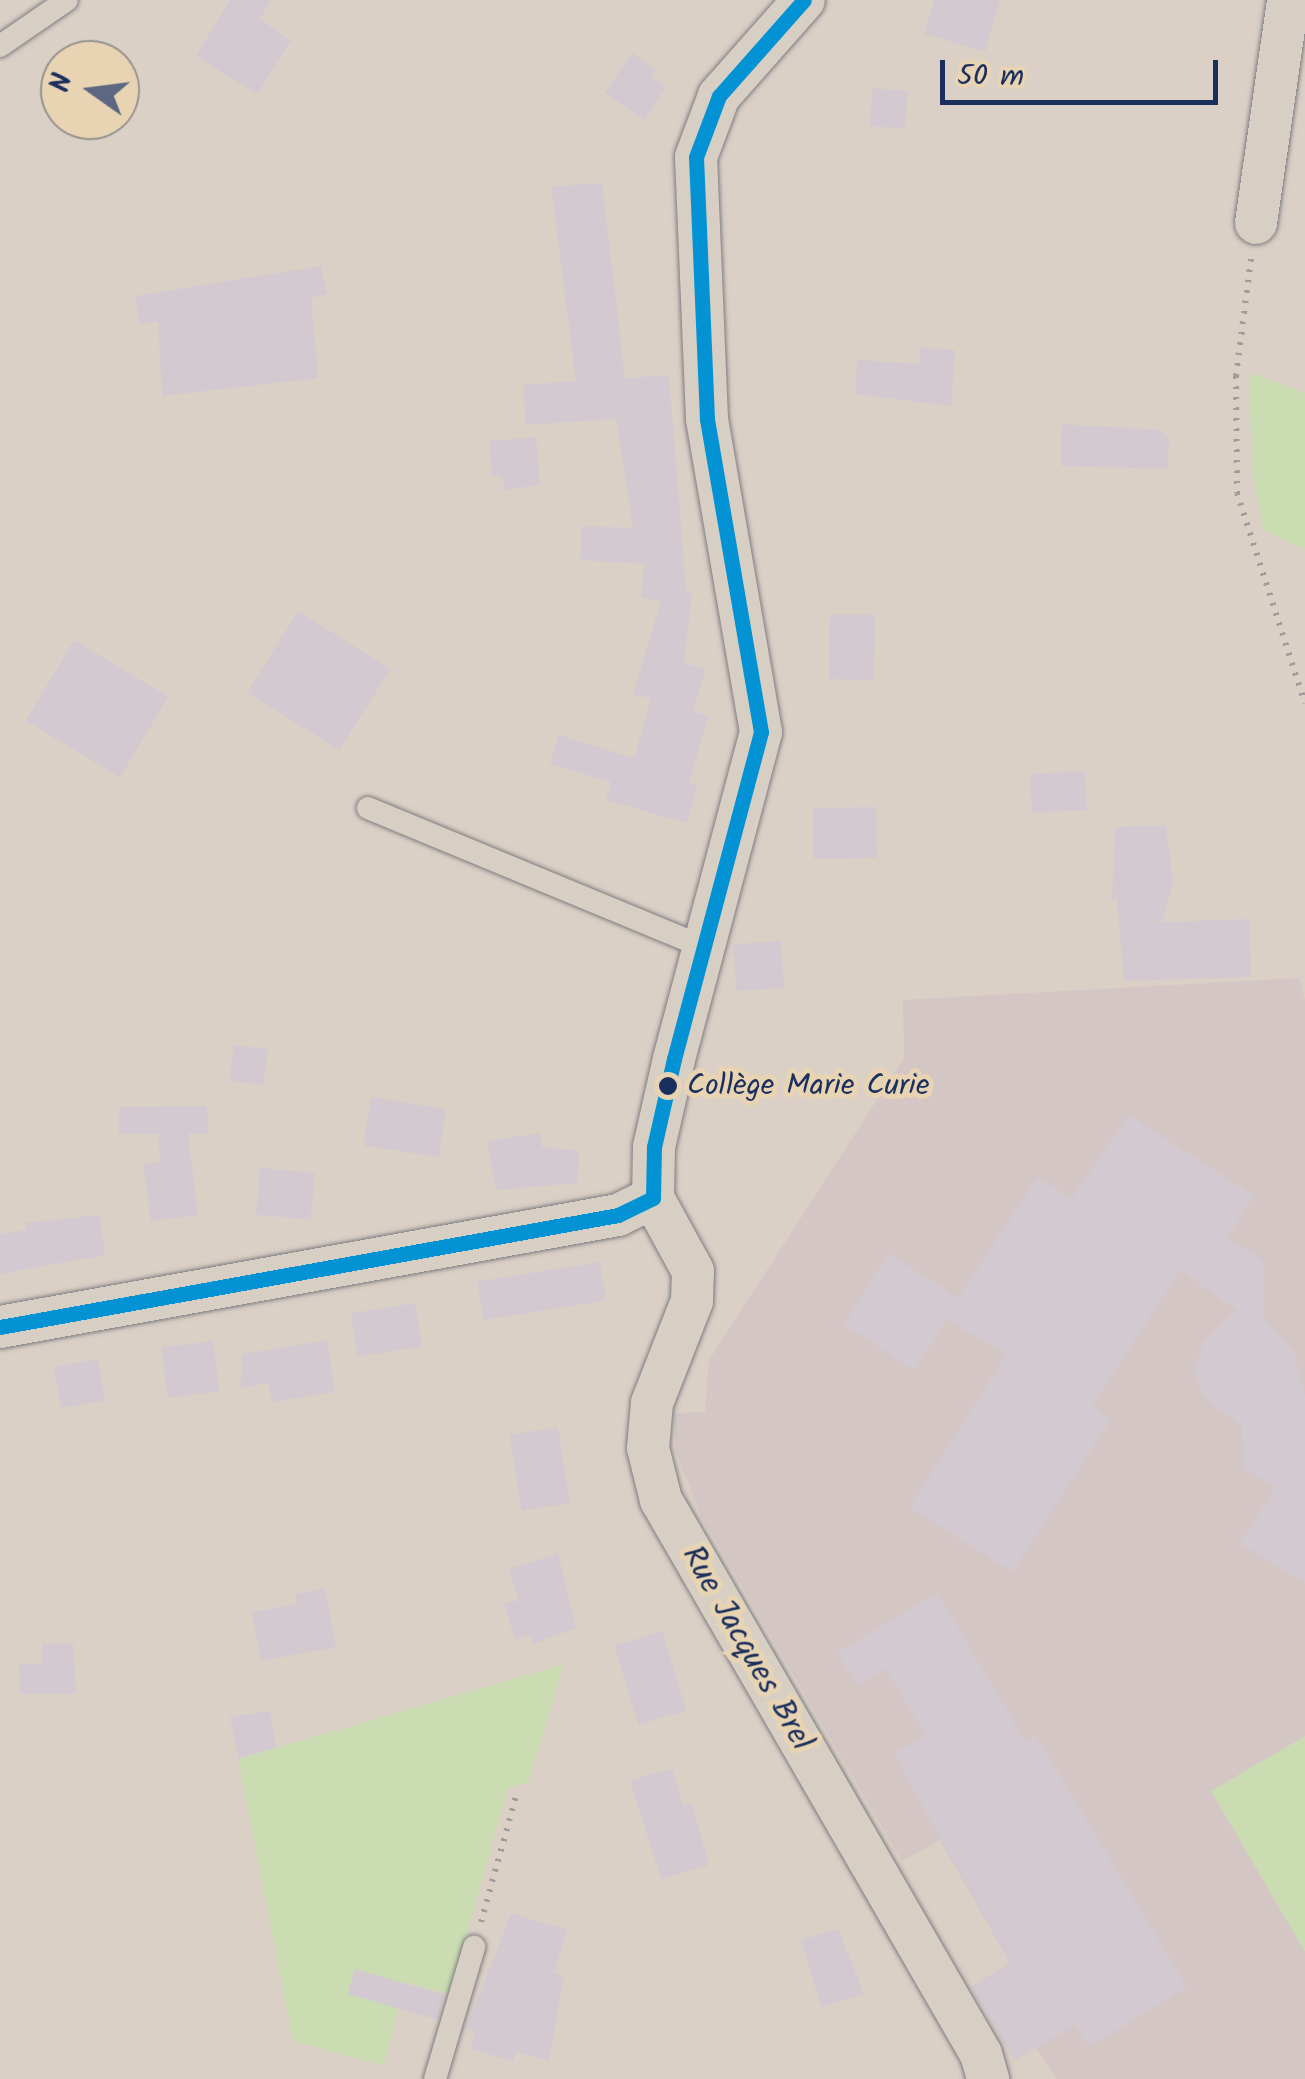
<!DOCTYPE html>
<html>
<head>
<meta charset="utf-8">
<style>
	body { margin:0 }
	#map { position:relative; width:1305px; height:2079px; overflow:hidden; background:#dbd0c6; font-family:Kalam,sans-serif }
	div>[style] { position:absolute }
	.built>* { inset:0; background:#d4c6c5 }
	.green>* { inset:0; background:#cbdcb2 }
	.building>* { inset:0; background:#d2cad0; transform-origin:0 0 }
	.path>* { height:6px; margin-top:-3px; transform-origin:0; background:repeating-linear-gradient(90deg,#9f9c9a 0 2.5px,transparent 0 10.5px) }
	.roads { filter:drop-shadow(0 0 2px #7e7c81) drop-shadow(0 0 2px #7e7c81) }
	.lane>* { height:22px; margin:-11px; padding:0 11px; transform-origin:11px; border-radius:11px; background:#d7cfc4 }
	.street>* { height:42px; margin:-21px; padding:0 21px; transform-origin:21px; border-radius:21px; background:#d7cfc4 }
	.bus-1>* { height:15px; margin:-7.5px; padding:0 7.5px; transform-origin:7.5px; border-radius:7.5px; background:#0393d4 }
	.dots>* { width:28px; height:28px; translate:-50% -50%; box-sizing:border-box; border:5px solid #e8d4b2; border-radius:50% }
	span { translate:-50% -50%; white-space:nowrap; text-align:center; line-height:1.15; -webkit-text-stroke:10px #e8d4b2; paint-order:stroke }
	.bus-label { font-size:30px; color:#1b2f5e }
	.left { translate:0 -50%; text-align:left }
	.street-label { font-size:32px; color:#1b2f5e }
	.north { position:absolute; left:40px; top:40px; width:100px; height:100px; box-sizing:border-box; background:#e8d4b2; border:2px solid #969290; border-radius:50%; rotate:284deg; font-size:28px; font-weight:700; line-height:40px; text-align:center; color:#1b2f5e }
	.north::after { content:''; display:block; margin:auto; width:35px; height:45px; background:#5e6782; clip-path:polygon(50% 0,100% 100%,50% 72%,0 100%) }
	.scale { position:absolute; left:940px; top:60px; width:278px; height:45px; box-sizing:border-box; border:5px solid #1b2f5e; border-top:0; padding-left:12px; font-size:30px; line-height:35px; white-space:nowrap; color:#1b2f5e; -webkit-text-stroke:8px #e8d4b2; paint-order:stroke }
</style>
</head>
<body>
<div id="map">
	<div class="built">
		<div style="clip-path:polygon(1299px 978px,1305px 1001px,1305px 2079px,1057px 2079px,1036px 2048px,1015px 2060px,971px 1987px,1010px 1963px,940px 1840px,902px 1861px,702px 1518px,676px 1452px,674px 1413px,705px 1412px,709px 1360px,904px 1058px,903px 1000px)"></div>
	</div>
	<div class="green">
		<div style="clip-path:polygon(1250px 373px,1305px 393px,1305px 550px,1263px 529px,1251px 464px)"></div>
		<div style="clip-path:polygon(564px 1664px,528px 1783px,508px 1787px,450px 1994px,406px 1983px,383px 2066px,293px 2041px,238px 1759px)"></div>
		<div style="clip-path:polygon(1305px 1736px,1305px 1952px,1211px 1791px)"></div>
	</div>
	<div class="building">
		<div style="clip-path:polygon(230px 0,271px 0,260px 19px,291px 41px,257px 94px,196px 56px)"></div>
		<div style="clip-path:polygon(934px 0,1000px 0,985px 52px,924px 34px)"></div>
		<div style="clip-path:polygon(632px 53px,657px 70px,651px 77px,666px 87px,645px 120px,605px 93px)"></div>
		<div style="left:873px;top:88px;width:35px;height:38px;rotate:5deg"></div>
		<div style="clip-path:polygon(602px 183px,625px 378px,669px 375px,686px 590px,692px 591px,684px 663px,706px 669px,693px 711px,708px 716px,689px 784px,697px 786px,687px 823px,606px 800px,611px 782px,550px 764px,559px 735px,634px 758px,651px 699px,633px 694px,661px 601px,641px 598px,644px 564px,580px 560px,582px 526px,633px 528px,616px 419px,526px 425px,523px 385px,576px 381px,551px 186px)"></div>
		<div style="clip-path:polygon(321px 266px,327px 294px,311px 298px,318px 378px,162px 396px,158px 322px,139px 324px,135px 296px)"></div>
		<div style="clip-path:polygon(920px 347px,955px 350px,951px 406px,855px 394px,857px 360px,919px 364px)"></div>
		<div style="clip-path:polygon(1062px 424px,1161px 430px,1169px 439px,1167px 469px,1061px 466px)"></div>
		<div style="clip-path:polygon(536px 437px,540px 485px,504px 490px,503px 478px,492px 475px,489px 441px)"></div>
		<div style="left:298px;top:611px;width:109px;height:96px;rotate:32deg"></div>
		<div style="left:830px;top:614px;width:45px;height:65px;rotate:1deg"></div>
		<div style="left:74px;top:640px;width:110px;height:94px;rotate:31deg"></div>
		<div style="left:1085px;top:771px;width:39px;height:55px;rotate:87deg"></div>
		<div style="left:876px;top:807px;width:51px;height:63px;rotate:89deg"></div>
		<div style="clip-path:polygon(1166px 825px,1173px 883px,1162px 922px,1249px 919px,1251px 977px,1124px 981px,1117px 899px,1112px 900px,1115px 827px)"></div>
		<div style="left:781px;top:941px;width:47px;height:48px;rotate:86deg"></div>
		<div style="left:234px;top:1045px;width:34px;height:36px;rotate:7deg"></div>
		<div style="left:371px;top:1097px;width:76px;height:49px;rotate:9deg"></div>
		<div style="clip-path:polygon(207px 1106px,208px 1134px,188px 1134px,198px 1215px,151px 1221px,143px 1164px,160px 1162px,158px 1134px,119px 1134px,119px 1107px)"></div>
		<div style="clip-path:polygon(1129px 1115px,1254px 1196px,1227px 1238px,1263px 1260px,1264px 1318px,1294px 1352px,1305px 1395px,1305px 1584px,1240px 1543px,1275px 1488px,1244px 1468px,1242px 1426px,1202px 1396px,1195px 1372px,1203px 1342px,1237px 1310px,1180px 1270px,1092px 1406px,1111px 1419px,1012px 1572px,910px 1507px,1006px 1355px,947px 1319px,914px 1370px,844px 1324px,889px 1253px,958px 1298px,1037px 1178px,1072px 1198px)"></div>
		<div style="clip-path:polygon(540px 1133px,542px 1147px,579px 1151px,577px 1183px,496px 1190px,487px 1141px)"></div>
		<div style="left:260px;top:1168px;width:55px;height:47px;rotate:5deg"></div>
		<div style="clip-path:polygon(100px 1215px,105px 1255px,0 1274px,0 1234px,26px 1230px,25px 1223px)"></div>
		<div style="left:600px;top:1262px;width:39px;height:124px;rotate:81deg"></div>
		<div style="left:415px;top:1303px;width:44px;height:65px;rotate:81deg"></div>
		<div style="clip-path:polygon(327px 1340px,335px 1392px,272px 1402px,269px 1383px,240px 1388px,243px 1354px)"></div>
		<div style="left:213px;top:1341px;width:51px;height:52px;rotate:83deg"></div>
		<div style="left:98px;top:1359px;width:42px;height:45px;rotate:80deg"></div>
		<div style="left:558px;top:1427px;width:77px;height:49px;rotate:81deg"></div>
		<div style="clip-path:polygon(558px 1553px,576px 1629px,532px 1644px,530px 1635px,515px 1640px,504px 1604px,519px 1600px,509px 1569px)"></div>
		<div style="clip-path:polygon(325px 1589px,336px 1647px,261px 1661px,252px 1612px,297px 1604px,295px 1594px)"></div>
		<div style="clip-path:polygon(937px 1593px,1025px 1741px,1035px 1734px,1187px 1987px,1089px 2047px,1075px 2025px,1015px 2060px,971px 1987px,1010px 1964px,894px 1754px,926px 1735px,886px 1669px,858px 1686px,837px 1653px)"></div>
		<div style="left:662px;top:1631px;width:83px;height:50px;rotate:73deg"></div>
		<div style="clip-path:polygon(73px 1643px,76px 1694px,20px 1694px,19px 1664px,42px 1664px,42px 1644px)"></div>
		<div style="clip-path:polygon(270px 1711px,276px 1747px,238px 1759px,230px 1717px)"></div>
		<div style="clip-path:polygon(672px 1768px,683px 1806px,692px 1804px,709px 1865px,661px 1879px,630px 1781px)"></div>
		<div style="clip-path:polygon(511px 1913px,567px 1930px,554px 1973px,564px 1976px,549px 2061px,516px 2051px,513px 2061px,471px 2049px,475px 2031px,466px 2029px)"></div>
		<div style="clip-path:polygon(838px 1929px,864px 1994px,821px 2007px,801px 1940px)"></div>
		<div style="left:355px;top:1969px;width:93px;height:26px;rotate:16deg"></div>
	</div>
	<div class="path">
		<div style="left:1251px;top:259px;width:118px;rotate:97.3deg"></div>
		<div style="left:1236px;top:376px;width:117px;rotate:89.5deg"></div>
		<div style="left:1237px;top:493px;width:221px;rotate:72.1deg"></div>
		<div style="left:481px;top:1922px;width:131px;rotate:-74.5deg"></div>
	</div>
	<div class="roads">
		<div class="lane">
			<div style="left:0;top:46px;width:81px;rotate:-34.5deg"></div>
			<div style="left:368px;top:808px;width:364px;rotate:22.5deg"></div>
			<div style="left:435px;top:2079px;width:138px;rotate:-73.5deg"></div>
		</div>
		<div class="street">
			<div style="left:1256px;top:223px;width:225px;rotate:-81.8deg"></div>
			<div style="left:653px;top:1198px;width:83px;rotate:61.3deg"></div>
			<div style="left:693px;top:1271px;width:30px;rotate:92deg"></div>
			<div style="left:692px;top:1301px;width:110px;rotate:111.4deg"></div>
			<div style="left:652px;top:1403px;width:45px;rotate:95.1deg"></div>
			<div style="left:648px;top:1448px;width:54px;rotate:76deg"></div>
			<div style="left:661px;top:1500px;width:640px;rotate:59.99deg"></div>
			<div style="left:981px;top:2054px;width:26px;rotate:74deg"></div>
			<div style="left:0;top:1327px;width:628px;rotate:-10.27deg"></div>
			<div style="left:618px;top:1215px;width:39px;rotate:-26deg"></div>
			<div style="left:653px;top:1198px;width:51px;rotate:-88.9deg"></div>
			<div style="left:654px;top:1147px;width:90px;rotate:-77.2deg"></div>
			<div style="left:674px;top:1059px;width:338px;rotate:-75.1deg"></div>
			<div style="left:761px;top:732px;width:318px;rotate:-99.8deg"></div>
			<div style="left:707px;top:419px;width:262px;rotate:-92.4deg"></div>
			<div style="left:696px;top:157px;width:65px;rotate:-69.3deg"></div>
			<div style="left:719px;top:96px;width:128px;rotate:-48.5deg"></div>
		</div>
	</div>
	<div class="bus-1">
		<div style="left:0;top:1327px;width:628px;rotate:-10.27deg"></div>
		<div style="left:618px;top:1215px;width:39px;rotate:-26deg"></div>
		<div style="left:653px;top:1198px;width:51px;rotate:-88.9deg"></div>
		<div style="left:654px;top:1147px;width:90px;rotate:-77.2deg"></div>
		<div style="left:674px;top:1059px;width:338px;rotate:-75.1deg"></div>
		<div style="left:761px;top:732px;width:318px;rotate:-99.8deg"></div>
		<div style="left:707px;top:419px;width:262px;rotate:-92.4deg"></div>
		<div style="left:696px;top:157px;width:65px;rotate:-69.3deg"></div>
		<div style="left:719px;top:96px;width:128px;rotate:-48.5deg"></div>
	</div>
	<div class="dots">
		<div style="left:668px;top:1086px;background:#1b2f5e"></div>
	</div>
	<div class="bus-label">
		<span class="left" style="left:687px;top:1086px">Collège Marie Curie</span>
	</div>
	<div class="street-label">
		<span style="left:746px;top:1649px;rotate:60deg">Rue Jacques Brel</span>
	</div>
	<div class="north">N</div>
	<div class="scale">50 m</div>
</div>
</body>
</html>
